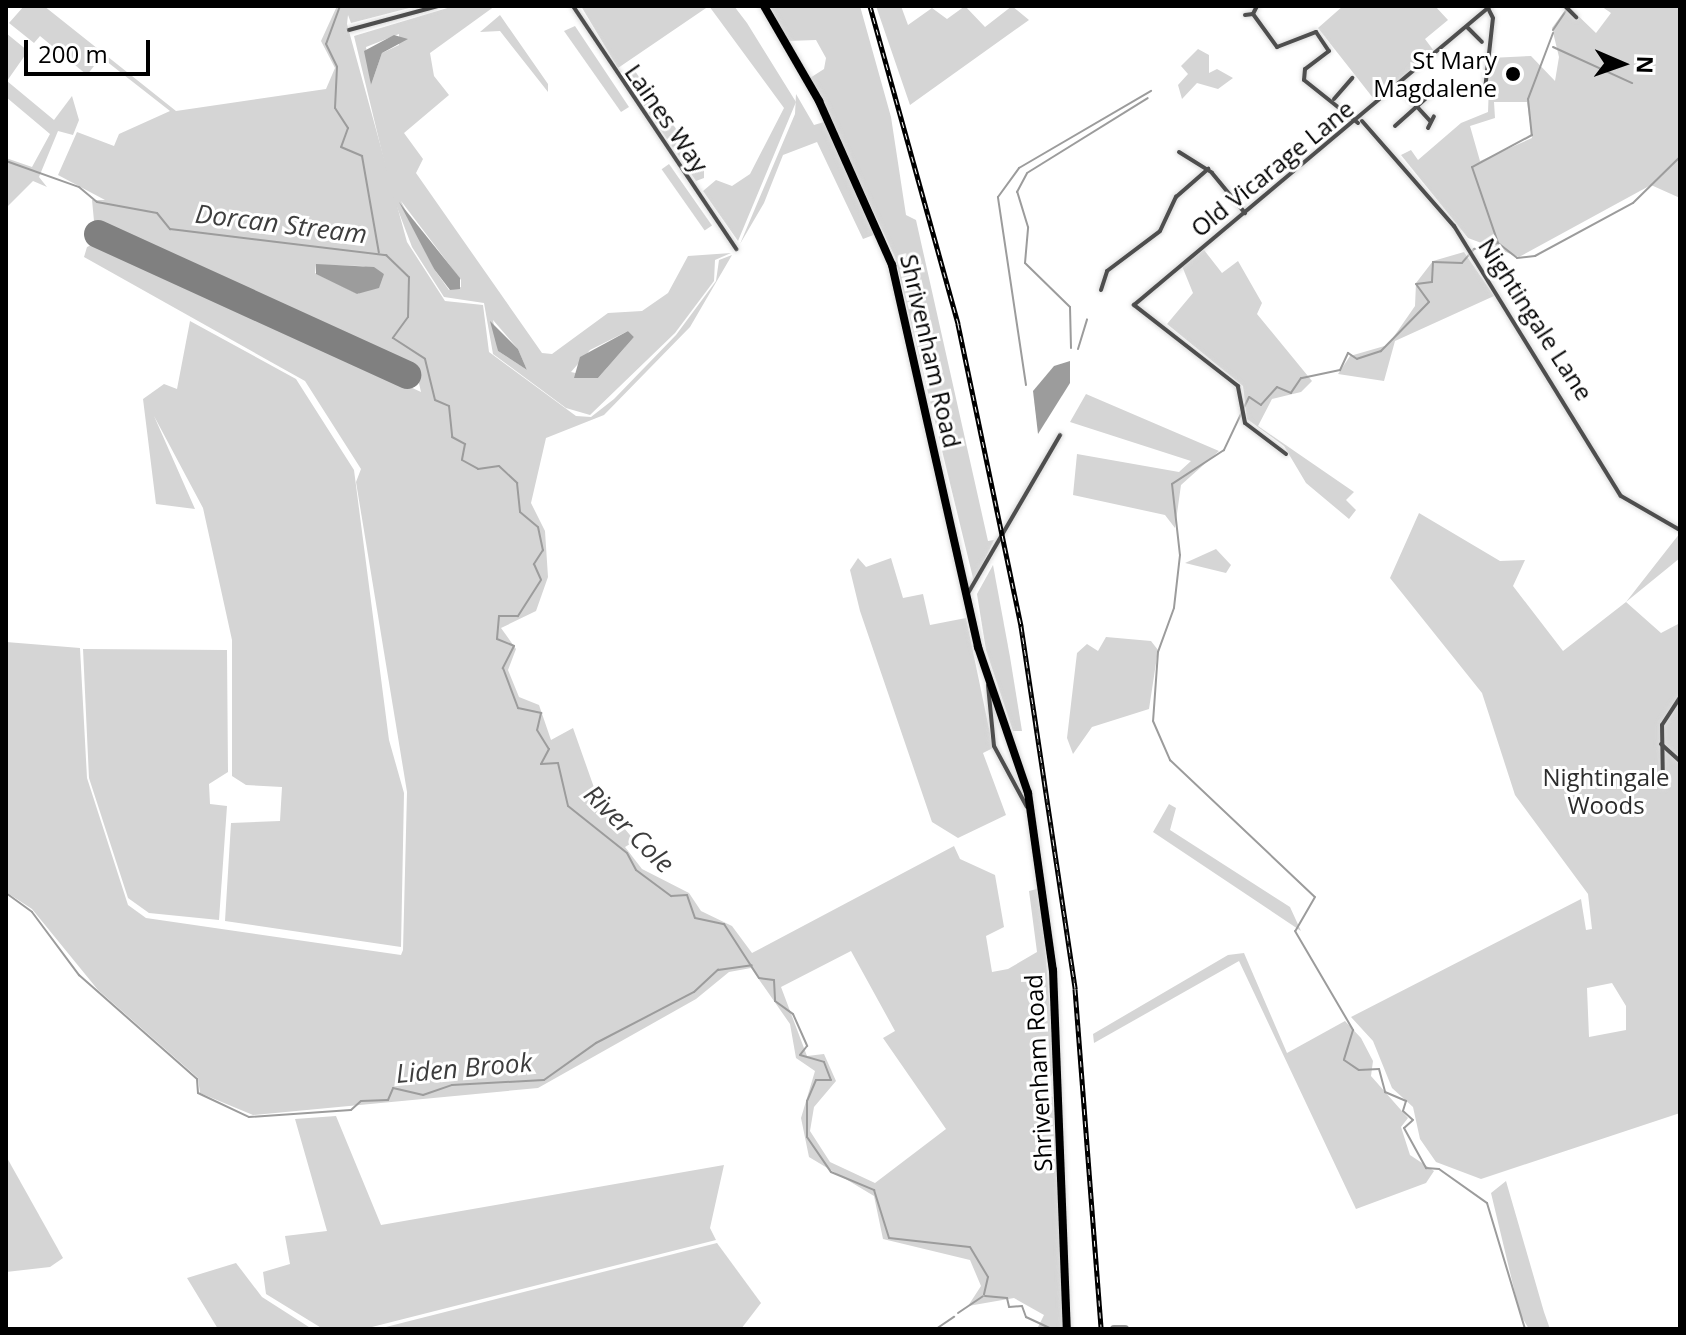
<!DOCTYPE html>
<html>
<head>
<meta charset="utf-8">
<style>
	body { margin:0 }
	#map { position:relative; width:1686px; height:1335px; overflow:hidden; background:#fff; font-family:"Open Sans",sans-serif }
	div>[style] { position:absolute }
	.green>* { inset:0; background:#d5d5d5; transform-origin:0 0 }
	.water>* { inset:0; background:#9c9c9c }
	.stream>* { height:2px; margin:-1px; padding:0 1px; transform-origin:1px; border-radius:1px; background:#9c9c9c }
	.river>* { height:8px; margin:-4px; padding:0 4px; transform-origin:4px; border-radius:4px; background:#9c9c9c }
	.runway>* { height:28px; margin:-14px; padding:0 14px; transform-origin:14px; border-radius:14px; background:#808080 }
	.roads { filter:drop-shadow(0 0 2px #dbdbdb) drop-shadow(0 0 2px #dbdbdb) }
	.minor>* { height:4px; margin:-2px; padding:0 2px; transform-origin:2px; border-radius:2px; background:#4e4e4e }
	.trunk>* { height:8px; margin:-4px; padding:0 4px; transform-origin:4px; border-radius:4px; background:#000 }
	.rail>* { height:5px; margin-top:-2.5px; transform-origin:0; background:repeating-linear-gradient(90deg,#fff 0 6px,#000 0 12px); box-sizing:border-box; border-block:2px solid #000 }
	.dots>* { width:22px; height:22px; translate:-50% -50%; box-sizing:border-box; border:4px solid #fff; border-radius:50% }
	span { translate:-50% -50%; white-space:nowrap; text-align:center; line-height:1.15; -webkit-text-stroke:6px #fff; paint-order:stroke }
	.poi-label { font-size:24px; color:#000 }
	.right { translate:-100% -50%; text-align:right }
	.street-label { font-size:24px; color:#000 }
	.park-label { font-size:24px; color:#2c2c2c }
	.water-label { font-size:26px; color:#3d3d3d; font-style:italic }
	.frame { position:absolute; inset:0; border:8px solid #000; pointer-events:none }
	.north { position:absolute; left:1582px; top:24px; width:80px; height:80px; -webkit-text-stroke:6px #fff; paint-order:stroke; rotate:92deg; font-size:22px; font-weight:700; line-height:32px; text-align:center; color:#000 }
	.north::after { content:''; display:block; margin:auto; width:28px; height:36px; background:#000; clip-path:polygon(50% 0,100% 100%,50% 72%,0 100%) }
	.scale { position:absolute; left:24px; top:40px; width:126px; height:36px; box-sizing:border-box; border:4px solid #000; border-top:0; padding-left:10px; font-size:24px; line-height:28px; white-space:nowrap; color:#000; -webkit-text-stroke:6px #fff; paint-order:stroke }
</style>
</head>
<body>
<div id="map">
	<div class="green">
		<div style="clip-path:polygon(evenodd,24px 6px,44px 6px,176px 111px,326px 89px,335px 68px,321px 41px,337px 6px,417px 6px,351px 23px,348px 15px,347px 24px,407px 242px,445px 301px,483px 305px,489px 352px,576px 416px,591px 417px,614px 399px,676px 335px,716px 281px,719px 260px,732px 255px,690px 327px,604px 415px,546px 438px,531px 503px,545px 531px,548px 577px,536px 611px,501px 628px,516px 649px,508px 670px,519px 697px,539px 705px,551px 740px,573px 728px,597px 796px,635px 841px,625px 847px,642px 869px,689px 893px,701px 911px,732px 926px,752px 953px,954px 846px,960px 859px,995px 875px,1004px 927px,986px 936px,992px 972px,1008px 969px,1037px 952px,1029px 891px,1041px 888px,1054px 1072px,1039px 1091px,1053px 1097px,1064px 1329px,1037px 1329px,1044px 1315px,1014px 1298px,968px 1306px,981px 1286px,970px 1260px,883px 1239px,874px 1196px,809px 1157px,801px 1118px,815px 1071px,796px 1058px,790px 1024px,751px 968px,729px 972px,696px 999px,538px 1088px,253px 1115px,200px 1093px,198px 1078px,98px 990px,32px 909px,6px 892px,6px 642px,80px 648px,87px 778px,128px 905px,146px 918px,401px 955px,403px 950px,407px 792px,356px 482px,361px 469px,305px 381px,84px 257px,87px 247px,98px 242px,421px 392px,416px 370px,94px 221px,92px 200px,105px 200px,58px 175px,77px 132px,114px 146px,119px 134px,170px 111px,101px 57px,87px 75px,40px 36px,34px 43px,9px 23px,24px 6px,316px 265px,363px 266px,384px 274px,358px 294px,315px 273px,316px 265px,24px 6px,851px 951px,895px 1031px,883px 1038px,946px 1129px,875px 1183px,830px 1162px,810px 1131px,814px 1107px,836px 1081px,824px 1054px,807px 1056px,781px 987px,851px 951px)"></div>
		<div style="clip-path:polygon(evenodd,454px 6px,495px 6px,430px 53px,434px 76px,449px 95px,404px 133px,423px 159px,416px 173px,542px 353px,552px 354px,608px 313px,642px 311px,668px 293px,688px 256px,731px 253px,715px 260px,714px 281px,675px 333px,590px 415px,566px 408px,493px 354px,484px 303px,444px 297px,412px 247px,392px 194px,354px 36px,454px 6px,399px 34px,399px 45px,382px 53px,371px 85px,366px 47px,399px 34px,454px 6px,401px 201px,461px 280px,461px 287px,449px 290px,434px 269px,401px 201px,454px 6px,493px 320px,518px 349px,527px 370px,498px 351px,493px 320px,454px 6px,628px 331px,634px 337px,598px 378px,571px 372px,590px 350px,628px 331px)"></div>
		<div style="clip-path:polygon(581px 6px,734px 6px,747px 23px,796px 102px,738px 241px,703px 191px,716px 180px,732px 186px,750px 174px,784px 108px,709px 6px,618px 68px)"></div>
		<div style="clip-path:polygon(770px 6px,860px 6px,891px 117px,906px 215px,916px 220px,988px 541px,994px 540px,974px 582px,895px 257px,810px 78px,824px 69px,826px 58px,816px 40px,787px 41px)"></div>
		<div style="clip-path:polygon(876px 6px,901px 6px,908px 25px,932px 8px,947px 19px,965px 6px,985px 27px,1012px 6px,1029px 20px,910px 105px)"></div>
		<div style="clip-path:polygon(1343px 6px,1435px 6px,1448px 20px,1425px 39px,1434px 51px,1377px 103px,1318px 28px)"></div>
		<div style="clip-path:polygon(evenodd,1568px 6px,1596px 33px,1611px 13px,1601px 6px,1680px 6px,1680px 198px,1651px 185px,1519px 257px,1468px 238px,1401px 155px,1411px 150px,1418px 160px,1461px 123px,1488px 112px,1490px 58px,1531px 56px,1555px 81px,1559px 57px,1552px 28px,1568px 6px,1494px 102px,1527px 102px,1532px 138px,1480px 161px,1470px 126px,1495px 118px,1494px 102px)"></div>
		<div style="clip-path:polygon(500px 15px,548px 84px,548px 92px,500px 31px,480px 32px)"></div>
		<div style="clip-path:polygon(575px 26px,629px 107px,621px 112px,564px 31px)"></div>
		<div style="clip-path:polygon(6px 33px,28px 51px,7px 81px,54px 120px,72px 96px,79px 120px,73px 135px,58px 131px,39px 177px,47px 187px,33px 181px,6px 208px,6px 158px,32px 167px,50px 134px,6px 97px)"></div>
		<div style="clip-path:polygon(1198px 49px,1209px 55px,1209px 73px,1217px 69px,1233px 78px,1218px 89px,1197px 83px,1182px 99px,1178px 85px,1188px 74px,1181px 66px)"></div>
		<div style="clip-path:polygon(632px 67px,704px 168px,704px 178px,696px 181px,623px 75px)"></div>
		<div style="clip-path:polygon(796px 94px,814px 125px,824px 122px,876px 234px,863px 239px,817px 142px,783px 155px,764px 203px,740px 244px,795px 114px)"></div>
		<div style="left:669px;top:164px;width:75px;height:9px;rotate:55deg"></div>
		<div style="clip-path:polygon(96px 227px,411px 371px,416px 380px,408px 384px,94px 238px)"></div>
		<div style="clip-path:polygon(1204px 250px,1222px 273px,1238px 261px,1262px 303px,1257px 314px,1312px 381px,1301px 392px,1272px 399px,1258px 426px,1354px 492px,1346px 500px,1356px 510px,1349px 519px,1306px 483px,1284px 446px,1247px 419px,1243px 386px,1167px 324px,1193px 293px,1182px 266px)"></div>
		<div style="clip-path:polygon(1464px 252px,1494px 296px,1395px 341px,1384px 381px,1338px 374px,1350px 356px,1388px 345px,1415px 306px,1416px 283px,1433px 261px)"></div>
		<div style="clip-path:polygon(190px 321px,296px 379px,354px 470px,389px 740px,404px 793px,401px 947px,225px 921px,231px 823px,280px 821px,282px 787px,246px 785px,232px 776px,232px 640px,203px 508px,154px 416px,195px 509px,156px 504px,143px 399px,164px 384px,177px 389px)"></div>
		<div style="clip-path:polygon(1086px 394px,1219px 451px,1181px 485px,1175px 528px,1165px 515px,1073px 495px,1077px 454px,1179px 472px,1191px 461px,1070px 422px)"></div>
		<div style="clip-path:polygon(evenodd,1419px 513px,1500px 561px,1525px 560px,1513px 586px,1563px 651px,1626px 602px,1680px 533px,1680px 558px,1626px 602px,1661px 633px,1680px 623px,1680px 1113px,1481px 1179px,1436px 1162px,1420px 1139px,1413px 1107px,1392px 1088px,1373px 1041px,1351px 1017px,1581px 899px,1586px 930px,1592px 929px,1588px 894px,1515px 795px,1482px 693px,1390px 578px,1419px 513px,1612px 983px,1626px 1006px,1626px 1030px,1589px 1037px,1587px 988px,1612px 983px)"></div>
		<div style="clip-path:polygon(1216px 549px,1231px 565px,1226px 573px,1185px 563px)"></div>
		<div style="clip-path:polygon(858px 558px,866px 567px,891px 558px,903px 598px,923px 594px,930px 625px,966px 618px,993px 748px,983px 753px,1006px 815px,958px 838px,932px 822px,860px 611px,850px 570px)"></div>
		<div style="clip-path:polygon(993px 565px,1010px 657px,1022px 731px,1013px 731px,986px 650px,977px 594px)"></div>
		<div style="clip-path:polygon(1106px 637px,1151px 641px,1158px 650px,1149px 709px,1092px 727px,1073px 754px,1067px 738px,1077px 653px,1087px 644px,1098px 651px)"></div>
		<div style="clip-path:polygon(83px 649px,227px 650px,228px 772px,209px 784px,210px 804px,227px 806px,219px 920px,149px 913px,128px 898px,89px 778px)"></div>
		<div style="clip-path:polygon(1169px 804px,1176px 808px,1170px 830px,1290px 907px,1301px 931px,1153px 832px)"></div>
		<div style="clip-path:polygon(1244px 953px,1287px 1053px,1345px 1021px,1361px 1038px,1373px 1061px,1371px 1076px,1408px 1118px,1401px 1127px,1410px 1155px,1434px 1171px,1426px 1183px,1356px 1209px,1239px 961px,1094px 1043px,1093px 1034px,1228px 955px)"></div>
		<div style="clip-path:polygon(336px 1116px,381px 1225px,724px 1165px,710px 1228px,716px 1240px,364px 1329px,323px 1329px,266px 1294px,263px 1272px,290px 1264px,285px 1236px,327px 1231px,295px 1119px)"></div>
		<div style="clip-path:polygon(6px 1156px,63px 1258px,50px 1267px,6px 1272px)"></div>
		<div style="clip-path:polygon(1506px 1181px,1544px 1312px,1550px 1329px,1529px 1329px,1520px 1314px,1491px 1193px)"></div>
		<div style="clip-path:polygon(717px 1243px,761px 1303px,741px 1329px,378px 1329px)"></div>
		<div style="clip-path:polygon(236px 1263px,262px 1297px,312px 1329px,218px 1329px,187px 1278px)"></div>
	</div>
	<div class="water">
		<div style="clip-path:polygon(394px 35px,408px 39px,382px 53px,371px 85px,364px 51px)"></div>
		<div style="clip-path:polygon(399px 202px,460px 278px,460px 289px,450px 290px,434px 269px)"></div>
		<div style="clip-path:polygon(316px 264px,374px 267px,384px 274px,379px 288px,357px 294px,316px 274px)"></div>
		<div style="clip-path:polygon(490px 321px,518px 349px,527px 370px,498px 351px)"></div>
		<div style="clip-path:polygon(628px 331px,634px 337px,598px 378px,574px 378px,580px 357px)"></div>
		<div style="clip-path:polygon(1070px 361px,1070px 383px,1038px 434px,1033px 391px,1054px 366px)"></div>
	</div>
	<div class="stream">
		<div style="left:340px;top:6px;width:40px;rotate:110.2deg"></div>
		<div style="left:326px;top:44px;width:25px;rotate:64deg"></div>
		<div style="left:337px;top:67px;width:41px;rotate:92.8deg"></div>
		<div style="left:335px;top:108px;width:24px;rotate:57deg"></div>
		<div style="left:348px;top:128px;width:20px;rotate:110deg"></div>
		<div style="left:341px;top:147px;width:23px;rotate:23deg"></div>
		<div style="left:362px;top:156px;width:98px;rotate:80.1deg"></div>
		<div style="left:1553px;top:30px;width:29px;rotate:-56deg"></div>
		<div style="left:1553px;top:33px;width:71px;rotate:110.7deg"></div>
		<div style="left:1528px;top:99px;width:36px;rotate:84deg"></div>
		<div style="left:1532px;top:135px;width:68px;rotate:151.9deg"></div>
		<div style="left:1472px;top:167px;width:80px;rotate:71.1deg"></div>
		<div style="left:1498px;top:243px;width:24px;rotate:38deg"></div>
		<div style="left:1517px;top:258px;width:18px;rotate:-6deg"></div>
		<div style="left:1535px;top:256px;width:111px;rotate:-28.4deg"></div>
		<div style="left:1633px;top:203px;width:66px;rotate:-44.4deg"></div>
		<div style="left:1553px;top:47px;width:87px;rotate:24.5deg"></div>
		<div style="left:6px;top:161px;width:77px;rotate:19.6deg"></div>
		<div style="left:79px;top:187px;width:23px;rotate:40deg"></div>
		<div style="left:97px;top:202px;width:61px;rotate:10.4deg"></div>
		<div style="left:157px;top:213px;width:21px;rotate:51deg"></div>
		<div style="left:170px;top:229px;width:218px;rotate:6.9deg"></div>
		<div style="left:386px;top:255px;width:32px;rotate:44deg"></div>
		<div style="left:409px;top:277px;width:40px;rotate:91.4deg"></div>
		<div style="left:408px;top:317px;width:26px;rotate:126deg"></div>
		<div style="left:393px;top:338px;width:38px;rotate:33deg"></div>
		<div style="left:425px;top:359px;width:42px;rotate:76.3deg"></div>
		<div style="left:435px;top:400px;width:15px;rotate:23deg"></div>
		<div style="left:449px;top:406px;width:31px;rotate:84deg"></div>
		<div style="left:452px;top:437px;width:15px;rotate:28deg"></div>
		<div style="left:465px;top:444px;width:16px;rotate:101deg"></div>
		<div style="left:462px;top:460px;width:18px;rotate:29deg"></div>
		<div style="left:478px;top:469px;width:21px;rotate:-8deg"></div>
		<div style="left:499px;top:466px;width:25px;rotate:43deg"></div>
		<div style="left:517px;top:483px;width:29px;rotate:84deg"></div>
		<div style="left:520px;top:512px;width:23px;rotate:40deg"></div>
		<div style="left:538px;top:527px;width:24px;rotate:78deg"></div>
		<div style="left:543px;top:550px;width:17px;rotate:123deg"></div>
		<div style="left:534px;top:564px;width:17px;rotate:66deg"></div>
		<div style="left:541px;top:580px;width:43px;rotate:122.6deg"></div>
		<div style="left:518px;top:616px;width:19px;rotate:180deg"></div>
		<div style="left:499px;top:616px;width:23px;rotate:95deg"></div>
		<div style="left:497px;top:639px;width:18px;rotate:22deg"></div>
		<div style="left:514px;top:646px;width:25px;rotate:117deg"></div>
		<div style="left:503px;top:668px;width:43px;rotate:69.4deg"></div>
		<div style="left:518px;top:708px;width:24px;rotate:12deg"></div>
		<div style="left:541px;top:713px;width:17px;rotate:103deg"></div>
		<div style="left:537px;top:730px;width:22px;rotate:58deg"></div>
		<div style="left:549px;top:749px;width:17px;rotate:118deg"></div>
		<div style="left:541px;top:764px;width:17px;rotate:-3deg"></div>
		<div style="left:558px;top:763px;width:44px;rotate:76.9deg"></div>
		<div style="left:568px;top:806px;width:75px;rotate:38.5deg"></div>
		<div style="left:627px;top:853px;width:19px;rotate:62deg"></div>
		<div style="left:636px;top:870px;width:44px;rotate:36.6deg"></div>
		<div style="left:671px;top:896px;width:16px;rotate:-4deg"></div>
		<div style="left:687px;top:895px;width:24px;rotate:71deg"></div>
		<div style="left:695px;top:918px;width:30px;rotate:12deg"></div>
		<div style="left:724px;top:924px;width:64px;rotate:57.1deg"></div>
		<div style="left:759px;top:978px;width:15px;rotate:8deg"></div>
		<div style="left:774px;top:980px;width:21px;rotate:87deg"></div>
		<div style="left:775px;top:1001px;width:22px;rotate:36deg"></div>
		<div style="left:793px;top:1014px;width:35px;rotate:66deg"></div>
		<div style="left:807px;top:1046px;width:11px;rotate:128deg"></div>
		<div style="left:800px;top:1055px;width:25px;rotate:16deg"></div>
		<div style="left:824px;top:1062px;width:19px;rotate:69deg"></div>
		<div style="left:831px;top:1080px;width:15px;rotate:180deg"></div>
		<div style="left:816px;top:1080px;width:23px;rotate:113deg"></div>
		<div style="left:807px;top:1101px;width:36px;rotate:90deg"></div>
		<div style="left:807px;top:1137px;width:42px;rotate:55.6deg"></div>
		<div style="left:831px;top:1172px;width:47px;rotate:22.7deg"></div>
		<div style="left:874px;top:1190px;width:50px;rotate:72.6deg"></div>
		<div style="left:889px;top:1238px;width:81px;rotate:6.3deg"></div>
		<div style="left:970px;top:1247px;width:35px;rotate:59deg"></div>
		<div style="left:988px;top:1277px;width:18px;rotate:103deg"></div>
		<div style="left:1498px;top:243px;width:25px;rotate:166deg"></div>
		<div style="left:1474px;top:249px;width:18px;rotate:131deg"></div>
		<div style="left:1462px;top:263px;width:29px;rotate:-178deg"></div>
		<div style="left:1433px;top:262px;width:20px;rotate:93deg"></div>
		<div style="left:1432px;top:282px;width:16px;rotate:173deg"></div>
		<div style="left:1416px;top:284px;width:22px;rotate:54deg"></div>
		<div style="left:1429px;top:302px;width:69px;rotate:134.4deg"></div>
		<div style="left:1381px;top:351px;width:25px;rotate:162deg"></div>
		<div style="left:1357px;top:359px;width:11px;rotate:-146deg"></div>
		<div style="left:1348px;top:353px;width:19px;rotate:115deg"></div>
		<div style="left:1340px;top:370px;width:40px;rotate:168deg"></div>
		<div style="left:1301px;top:378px;width:18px;rotate:124deg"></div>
		<div style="left:1291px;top:393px;width:15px;rotate:-157deg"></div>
		<div style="left:1277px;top:387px;width:24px;rotate:132deg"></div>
		<div style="left:1261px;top:405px;width:14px;rotate:-146deg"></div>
		<div style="left:1249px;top:397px;width:59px;rotate:115.3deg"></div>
		<div style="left:1224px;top:450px;width:62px;rotate:146.8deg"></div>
		<div style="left:1172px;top:484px;width:71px;rotate:83.6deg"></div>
		<div style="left:1180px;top:555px;width:53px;rotate:96.5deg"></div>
		<div style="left:1174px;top:608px;width:47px;rotate:110deg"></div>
		<div style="left:1158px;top:652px;width:69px;rotate:94.1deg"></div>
		<div style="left:1153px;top:721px;width:43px;rotate:66.4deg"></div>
		<div style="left:1170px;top:760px;width:199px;rotate:43.4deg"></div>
		<div style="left:1315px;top:897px;width:39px;rotate:120deg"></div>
		<div style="left:1295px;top:931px;width:115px;rotate:59.6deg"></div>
		<div style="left:1353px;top:1030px;width:31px;rotate:107deg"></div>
		<div style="left:1344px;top:1060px;width:18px;rotate:34deg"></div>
		<div style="left:1359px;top:1070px;width:20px;rotate:-3deg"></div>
		<div style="left:1379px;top:1069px;width:24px;rotate:75deg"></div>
		<div style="left:1385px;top:1092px;width:23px;rotate:23deg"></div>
		<div style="left:1406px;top:1101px;width:10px;rotate:107deg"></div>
		<div style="left:1403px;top:1111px;width:13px;rotate:42deg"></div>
		<div style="left:1413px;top:1120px;width:12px;rotate:138deg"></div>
		<div style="left:1404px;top:1128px;width:46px;rotate:61.2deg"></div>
		<div style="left:1426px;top:1168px;width:13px;rotate:4deg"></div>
		<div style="left:1439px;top:1169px;width:59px;rotate:35.3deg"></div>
		<div style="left:1487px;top:1203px;width:132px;rotate:73.2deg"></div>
		<div style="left:1071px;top:348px;width:41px;rotate:-91.4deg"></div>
		<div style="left:1070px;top:307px;width:63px;rotate:-135.6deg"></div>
		<div style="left:1025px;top:263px;width:36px;rotate:-85deg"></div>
		<div style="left:1028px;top:227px;width:37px;rotate:-107deg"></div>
		<div style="left:1017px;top:192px;width:21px;rotate:-62deg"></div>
		<div style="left:1027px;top:173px;width:142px;rotate:-31.8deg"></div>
		<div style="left:1078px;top:349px;width:31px;rotate:-73deg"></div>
		<div style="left:1026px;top:385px;width:190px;rotate:-98.5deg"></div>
		<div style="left:998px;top:197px;width:36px;rotate:-54deg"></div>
		<div style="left:1019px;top:168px;width:153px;rotate:-30.3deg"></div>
		<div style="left:6px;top:893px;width:32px;rotate:36deg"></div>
		<div style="left:32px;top:912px;width:79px;rotate:53.3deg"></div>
		<div style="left:79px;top:975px;width:157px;rotate:41.4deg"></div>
		<div style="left:197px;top:1079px;width:14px;rotate:86deg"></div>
		<div style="left:198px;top:1093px;width:56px;rotate:25.2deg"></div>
		<div style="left:249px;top:1117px;width:102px;rotate:-3.9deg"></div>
		<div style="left:351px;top:1110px;width:13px;rotate:-42deg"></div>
		<div style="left:361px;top:1101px;width:27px;rotate:-2deg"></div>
		<div style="left:388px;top:1100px;width:13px;rotate:-67deg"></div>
		<div style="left:393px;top:1088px;width:31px;rotate:13deg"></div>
		<div style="left:423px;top:1095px;width:31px;rotate:-19deg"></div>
		<div style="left:452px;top:1085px;width:92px;rotate:-3.1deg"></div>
		<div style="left:544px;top:1080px;width:64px;rotate:-35.4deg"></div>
		<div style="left:596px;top:1043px;width:110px;rotate:-27.5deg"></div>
		<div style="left:694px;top:992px;width:33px;rotate:-43deg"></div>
		<div style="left:718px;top:970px;width:34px;rotate:-8deg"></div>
		<div style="left:985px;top:1296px;width:22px;rotate:5deg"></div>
		<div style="left:1007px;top:1298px;width:9px;rotate:77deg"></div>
		<div style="left:1009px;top:1307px;width:13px;rotate:-4deg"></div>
		<div style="left:1022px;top:1306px;width:12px;rotate:70deg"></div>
		<div style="left:1026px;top:1317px;width:29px;rotate:25deg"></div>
		<div style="left:958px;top:1313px;width:30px;rotate:-34deg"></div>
		<div style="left:936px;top:1329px;width:22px;rotate:-34deg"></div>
	</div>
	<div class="river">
		<div style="left:1114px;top:1329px;width:11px"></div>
	</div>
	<div class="runway">
		<div style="left:98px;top:234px;width:340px;rotate:24.5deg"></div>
	</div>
	<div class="roads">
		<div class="minor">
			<div style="left:573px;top:6px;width:293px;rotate:56.1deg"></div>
			<div style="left:1257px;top:6px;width:9px;rotate:117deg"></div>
			<div style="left:1253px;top:14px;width:41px;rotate:54deg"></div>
			<div style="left:1277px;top:47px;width:42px;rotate:-21deg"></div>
			<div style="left:1316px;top:32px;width:23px;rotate:56deg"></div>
			<div style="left:1329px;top:51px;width:30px;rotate:143deg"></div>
			<div style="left:1305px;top:69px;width:11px;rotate:95deg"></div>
			<div style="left:1304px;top:80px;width:69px;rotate:38.5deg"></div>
			<div style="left:1565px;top:6px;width:16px;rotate:45deg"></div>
			<div style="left:1245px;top:15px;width:8px;rotate:-7deg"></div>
			<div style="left:1467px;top:27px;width:21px;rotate:45deg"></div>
			<div style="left:349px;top:30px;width:92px;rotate:-15.1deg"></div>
			<div style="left:1399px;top:87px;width:46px;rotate:47.6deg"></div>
			<div style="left:1485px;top:90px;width:72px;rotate:-83.7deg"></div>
			<div style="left:1493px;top:18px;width:11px;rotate:-117deg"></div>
			<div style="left:1334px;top:99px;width:28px;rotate:-49deg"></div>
			<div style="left:1362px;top:121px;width:140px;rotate:48.8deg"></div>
			<div style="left:1454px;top:226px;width:317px;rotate:58.3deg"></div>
			<div style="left:1621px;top:496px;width:68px;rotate:30deg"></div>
			<div style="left:1395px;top:126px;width:51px;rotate:-41.8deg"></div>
			<div style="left:1428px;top:128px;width:13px;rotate:-63deg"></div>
			<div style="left:1179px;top:152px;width:39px;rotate:32deg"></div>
			<div style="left:1212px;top:173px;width:52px;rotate:50.5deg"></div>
			<div style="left:1101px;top:290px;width:20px;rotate:-72deg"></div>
			<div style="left:1107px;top:271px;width:66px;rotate:-37deg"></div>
			<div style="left:1160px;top:231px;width:38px;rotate:-65deg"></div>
			<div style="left:1176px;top:197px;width:43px;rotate:-41.2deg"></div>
			<div style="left:1286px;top:454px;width:51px;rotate:-142.9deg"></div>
			<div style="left:1245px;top:423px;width:38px;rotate:-101deg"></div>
			<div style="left:1238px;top:386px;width:132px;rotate:-142.1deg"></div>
			<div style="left:1134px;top:305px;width:465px;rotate:-40deg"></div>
			<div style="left:967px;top:595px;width:185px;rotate:-59.8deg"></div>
			<div style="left:988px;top:685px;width:61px;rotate:84.4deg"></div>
			<div style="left:994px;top:746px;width:69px;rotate:61.6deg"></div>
			<div style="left:1661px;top:744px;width:25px;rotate:42deg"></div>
			<div style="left:1663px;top:787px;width:62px;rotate:-90.9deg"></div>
			<div style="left:1662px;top:725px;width:33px;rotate:-57deg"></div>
		</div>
		<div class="trunk">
			<div style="left:764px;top:6px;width:110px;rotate:59.9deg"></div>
			<div style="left:819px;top:101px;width:180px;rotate:66deg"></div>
			<div style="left:892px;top:265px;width:392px;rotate:77.3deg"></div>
			<div style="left:978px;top:647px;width:154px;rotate:71.1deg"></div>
			<div style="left:1028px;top:793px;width:179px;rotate:82deg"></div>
			<div style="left:1053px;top:970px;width:359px;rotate:87.8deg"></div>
		</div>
	</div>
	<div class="rail">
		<div style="left:870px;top:6px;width:330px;rotate:74.5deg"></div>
		<div style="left:958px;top:324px;width:309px;rotate:78.2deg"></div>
		<div style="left:1021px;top:626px;width:367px;rotate:81.5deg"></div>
		<div style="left:1075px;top:989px;width:341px;rotate:85.6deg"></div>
	</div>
	<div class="dots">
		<div style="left:1513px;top:74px;background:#000"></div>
	</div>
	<div class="poi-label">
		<span class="right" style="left:1497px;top:74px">St Mary<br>Magdalene</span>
	</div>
	<div class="street-label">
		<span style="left:667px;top:118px;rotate:55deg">Laines Way</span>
		<span style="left:1272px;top:168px;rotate:-39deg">Old Vicarage Lane</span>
		<span style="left:1536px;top:319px;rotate:57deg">Nightingale Lane</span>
		<span style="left:931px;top:351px;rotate:77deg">Shrivenham Road</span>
		<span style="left:1038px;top:1073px;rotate:-93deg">Shrivenham Road</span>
	</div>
	<div class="park-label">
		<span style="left:1606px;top:791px">Nightingale<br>Woods</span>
	</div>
	<div class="water-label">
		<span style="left:281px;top:224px;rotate:7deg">Dorcan Stream</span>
		<span style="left:629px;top:829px;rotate:44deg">River Cole</span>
		<span style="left:464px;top:1068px;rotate:-5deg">Liden Brook</span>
	</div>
	<div class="frame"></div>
	<div class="north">N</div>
	<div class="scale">200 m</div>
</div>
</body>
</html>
